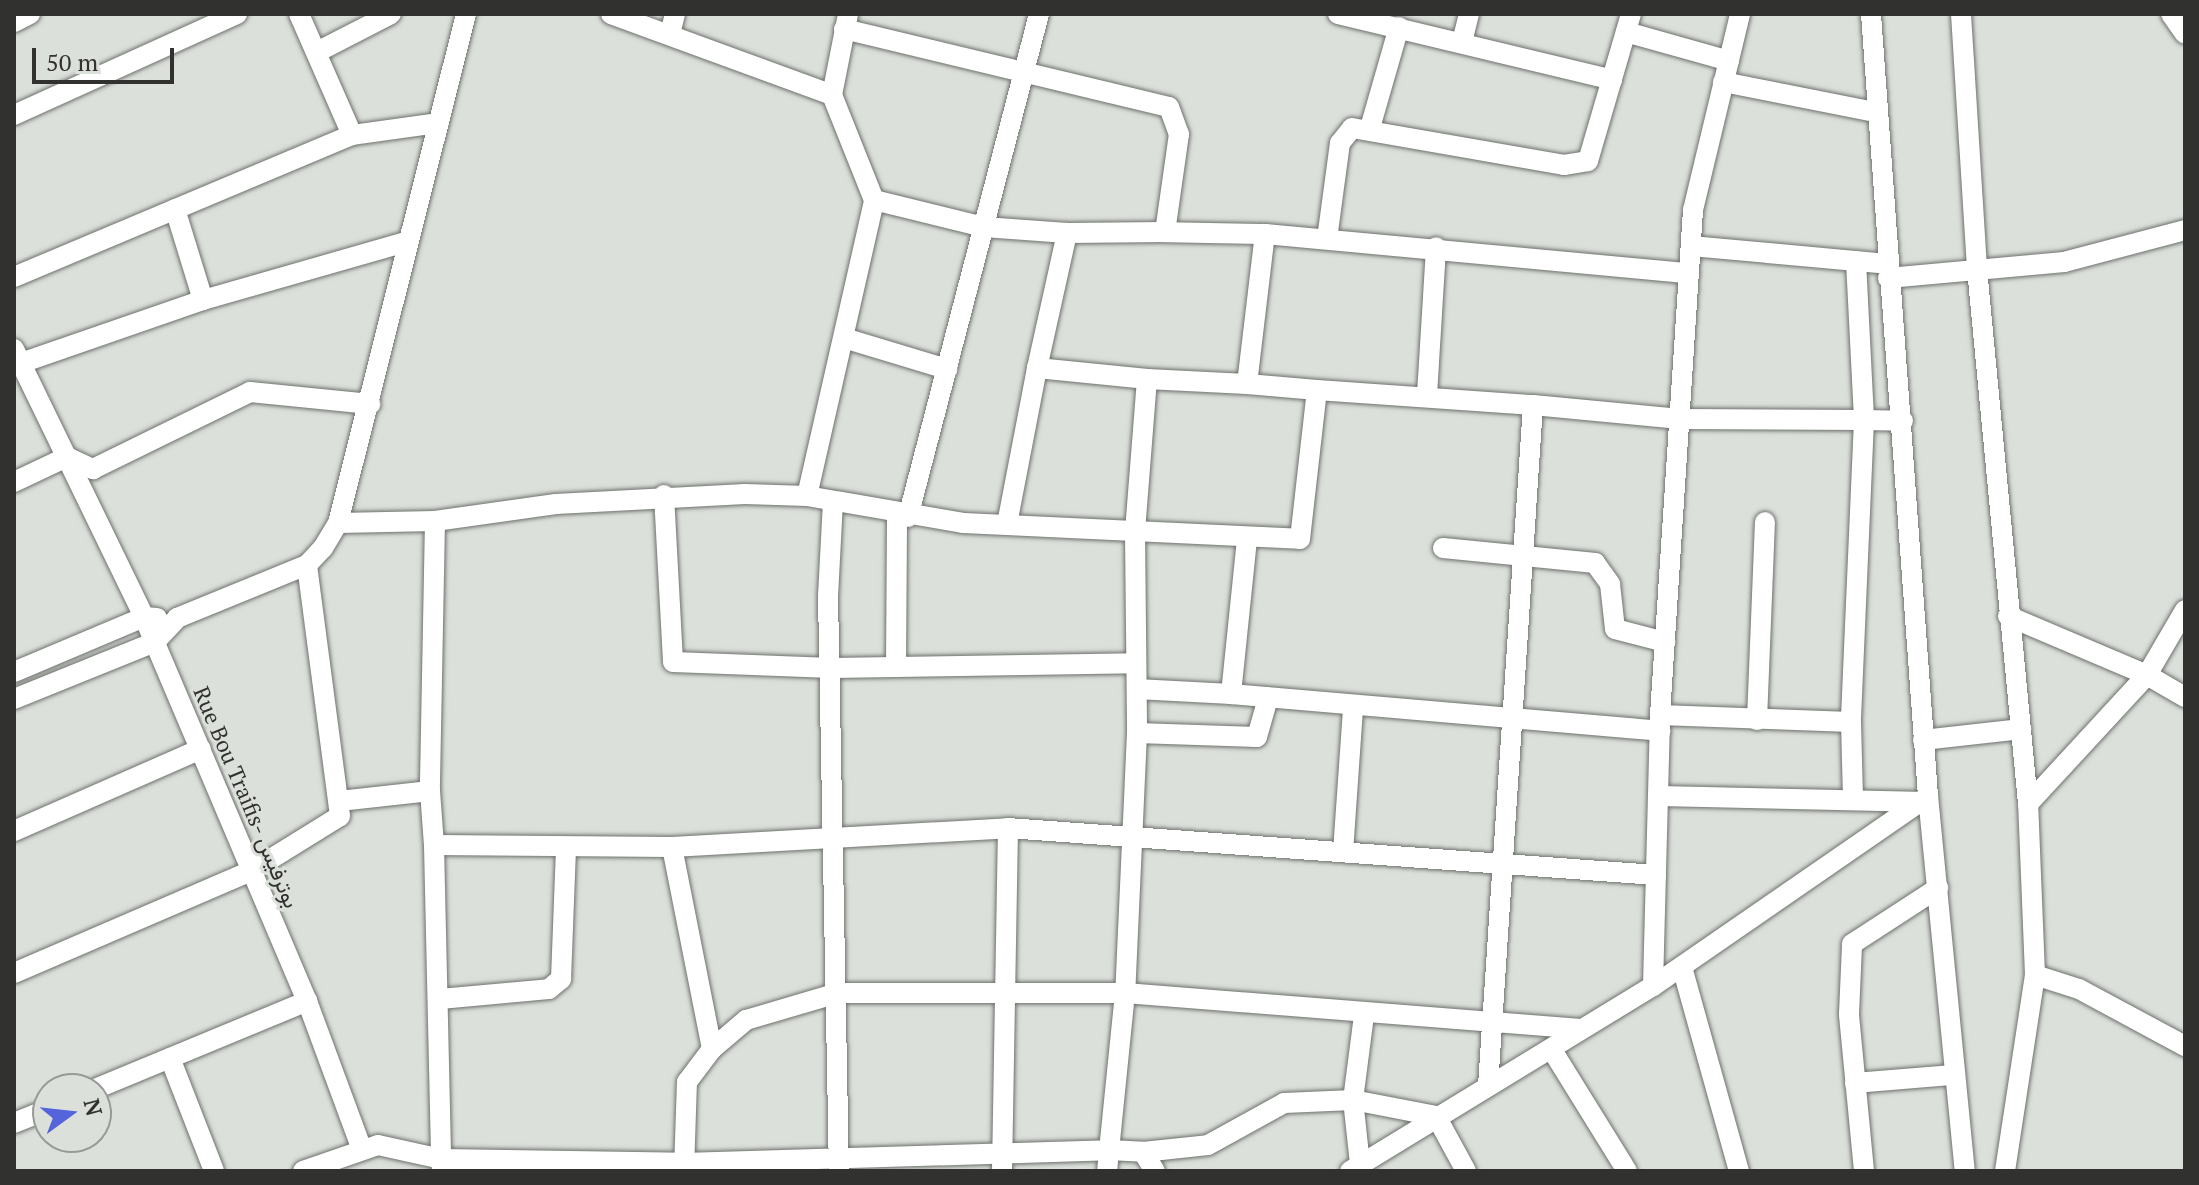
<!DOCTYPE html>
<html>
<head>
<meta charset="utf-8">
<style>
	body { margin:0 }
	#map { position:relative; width:2199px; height:1185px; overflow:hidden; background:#dce0db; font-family:"PT Serif",Vazirmatn,serif }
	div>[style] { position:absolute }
	.roads { filter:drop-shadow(0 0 2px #6d716c) drop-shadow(0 0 2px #6d716c) }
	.minor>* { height:20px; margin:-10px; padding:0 10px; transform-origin:10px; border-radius:10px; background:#fff }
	span { translate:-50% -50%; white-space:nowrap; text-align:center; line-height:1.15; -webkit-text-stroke:6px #dce0db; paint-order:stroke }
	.street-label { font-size:22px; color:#313230 }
	.frame { position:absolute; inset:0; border:16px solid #313230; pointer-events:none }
	.north { position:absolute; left:32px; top:1073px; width:80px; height:80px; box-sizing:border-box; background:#dce0db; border:2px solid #989a97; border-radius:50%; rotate:75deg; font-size:22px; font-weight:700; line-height:32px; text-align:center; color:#313230 }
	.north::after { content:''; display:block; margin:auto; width:28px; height:36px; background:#5564db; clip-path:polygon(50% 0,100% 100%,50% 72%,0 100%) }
	.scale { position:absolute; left:32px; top:48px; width:142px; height:36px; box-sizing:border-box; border:4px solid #313230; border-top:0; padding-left:10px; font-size:24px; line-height:28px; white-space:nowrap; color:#313230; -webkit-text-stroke:6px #dce0db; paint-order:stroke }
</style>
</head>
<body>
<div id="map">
	<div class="roads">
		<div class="minor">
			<div style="left:299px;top:14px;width:132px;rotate:66.3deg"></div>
			<div style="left:611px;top:14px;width:235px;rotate:20.1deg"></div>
			<div style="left:1338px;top:14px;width:282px;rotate:13.5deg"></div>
			<div style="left:1871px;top:14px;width:784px;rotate:85.83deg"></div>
			<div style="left:1961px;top:14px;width:256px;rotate:86.4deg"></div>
			<div style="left:1977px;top:269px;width:537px;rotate:84.55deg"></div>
			<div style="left:2171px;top:14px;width:24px;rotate:55deg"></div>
			<div style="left:14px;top:22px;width:18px;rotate:-27deg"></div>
			<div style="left:844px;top:29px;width:334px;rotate:13.5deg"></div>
			<div style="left:1169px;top:107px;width:29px;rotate:70deg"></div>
			<div style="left:1179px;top:134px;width:99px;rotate:98.1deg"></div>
			<div style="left:1165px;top:232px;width:98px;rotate:179.4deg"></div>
			<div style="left:1626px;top:32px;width:107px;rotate:15.7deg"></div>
			<div style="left:670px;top:34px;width:21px;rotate:-76deg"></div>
			<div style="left:1462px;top:42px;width:29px;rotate:-76deg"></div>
			<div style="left:317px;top:52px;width:83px;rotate:-27.2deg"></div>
			<div style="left:1723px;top:82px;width:155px;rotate:11.2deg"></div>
			<div style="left:14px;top:115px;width:245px;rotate:-24.4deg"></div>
			<div style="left:1370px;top:128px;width:105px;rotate:-74deg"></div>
			<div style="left:874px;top:200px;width:113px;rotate:13.8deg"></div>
			<div style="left:984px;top:227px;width:83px;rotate:4.1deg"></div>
			<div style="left:1067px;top:233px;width:138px;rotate:102.5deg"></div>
			<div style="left:1265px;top:234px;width:425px;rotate:5.3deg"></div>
			<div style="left:1327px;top:239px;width:97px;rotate:-82.3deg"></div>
			<div style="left:1340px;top:143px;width:19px;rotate:-51deg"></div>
			<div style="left:1352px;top:128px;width:215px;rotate:9.9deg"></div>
			<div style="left:1564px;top:165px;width:24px;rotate:-9deg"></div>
			<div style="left:1588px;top:161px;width:153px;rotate:-73.7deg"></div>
			<div style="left:1691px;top:246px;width:197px;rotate:5.2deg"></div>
			<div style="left:1856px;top:261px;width:159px;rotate:87.1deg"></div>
			<div style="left:1864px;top:420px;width:39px;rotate:1deg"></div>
			<div style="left:14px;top:277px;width:367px;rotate:-22.8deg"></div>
			<div style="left:352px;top:135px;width:87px;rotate:-7.9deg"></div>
			<div style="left:1888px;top:278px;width:177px;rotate:-5.2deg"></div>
			<div style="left:2064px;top:262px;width:125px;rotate:-14.8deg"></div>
			<div style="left:203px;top:300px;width:214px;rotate:-16deg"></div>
			<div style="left:844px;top:338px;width:108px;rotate:16.8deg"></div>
			<div style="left:14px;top:349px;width:298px;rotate:64.1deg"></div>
			<div style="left:144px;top:617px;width:417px;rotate:67deg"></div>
			<div style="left:307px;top:1001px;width:156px;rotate:69.7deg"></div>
			<div style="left:21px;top:363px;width:193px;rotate:-19.1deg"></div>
			<div style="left:203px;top:300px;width:95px;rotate:-107.1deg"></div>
			<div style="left:1147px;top:379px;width:100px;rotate:2.9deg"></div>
			<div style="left:1247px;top:384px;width:151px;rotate:-83.2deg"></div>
			<div style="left:1265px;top:234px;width:100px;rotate:-178.9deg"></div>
			<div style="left:1317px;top:390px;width:217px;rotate:4deg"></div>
			<div style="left:1533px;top:405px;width:682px;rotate:93.78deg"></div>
			<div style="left:1427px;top:395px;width:148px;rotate:-86.5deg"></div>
			<div style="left:1533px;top:405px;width:148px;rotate:5.4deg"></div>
			<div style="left:1680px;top:419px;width:184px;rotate:0.3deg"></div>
			<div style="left:1864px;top:420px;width:302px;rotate:92.5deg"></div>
			<div style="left:67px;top:457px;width:29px;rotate:25deg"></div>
			<div style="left:93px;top:469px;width:175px;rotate:-26.1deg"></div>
			<div style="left:250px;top:392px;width:121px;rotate:5.7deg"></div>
			<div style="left:14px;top:482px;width:59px;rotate:-25.3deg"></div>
			<div style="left:664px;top:495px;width:167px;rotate:86.9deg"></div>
			<div style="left:673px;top:662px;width:159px;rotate:2.2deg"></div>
			<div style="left:832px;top:668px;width:304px;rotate:-0.9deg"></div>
			<div style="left:807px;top:496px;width:303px;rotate:-77.2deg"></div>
			<div style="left:874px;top:200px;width:113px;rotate:-111.8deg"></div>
			<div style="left:832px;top:95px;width:83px;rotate:-78.8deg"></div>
			<div style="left:833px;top:501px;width:94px;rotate:93deg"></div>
			<div style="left:828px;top:595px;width:576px;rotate:88.91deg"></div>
			<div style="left:908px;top:517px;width:520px;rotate:-75.4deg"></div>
			<div style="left:435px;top:521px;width:122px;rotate:-8deg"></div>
			<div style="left:556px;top:504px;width:189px;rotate:-3deg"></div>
			<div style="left:745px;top:494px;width:62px;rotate:1.8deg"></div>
			<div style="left:807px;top:496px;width:158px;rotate:9.8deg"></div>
			<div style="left:963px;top:523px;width:337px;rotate:2.7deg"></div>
			<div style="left:1300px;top:539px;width:150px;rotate:-83.5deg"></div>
			<div style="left:1317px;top:390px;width:70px;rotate:-175.1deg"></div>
			<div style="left:338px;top:523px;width:97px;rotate:-1.2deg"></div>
			<div style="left:435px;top:521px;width:270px;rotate:91.1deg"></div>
			<div style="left:430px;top:791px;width:91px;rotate:173.7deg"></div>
			<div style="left:1007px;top:524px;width:159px;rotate:-79.1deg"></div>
			<div style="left:1037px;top:368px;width:111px;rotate:5.7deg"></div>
			<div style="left:1147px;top:379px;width:154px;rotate:94.5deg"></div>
			<div style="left:1135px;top:533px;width:200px;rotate:89.4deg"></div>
			<div style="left:1137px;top:733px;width:260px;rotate:92.6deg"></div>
			<div style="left:1125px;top:993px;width:158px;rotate:95.8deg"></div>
			<div style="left:1109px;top:1150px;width:34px;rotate:3deg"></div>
			<div style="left:1143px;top:1152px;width:22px;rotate:58deg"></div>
			<div style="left:1443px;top:548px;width:153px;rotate:5.6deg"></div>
			<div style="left:1595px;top:563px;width:26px;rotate:54deg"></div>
			<div style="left:1610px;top:584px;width:45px;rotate:83.7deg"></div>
			<div style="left:1615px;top:629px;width:52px;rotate:14.6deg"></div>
			<div style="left:2008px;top:616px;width:151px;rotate:23deg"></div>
			<div style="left:2147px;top:675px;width:75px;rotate:-59.7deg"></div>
			<div style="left:896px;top:667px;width:153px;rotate:-89.6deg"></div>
			<div style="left:14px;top:672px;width:141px;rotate:-22.9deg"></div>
			<div style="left:144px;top:617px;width:13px;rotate:4deg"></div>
			<div style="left:1137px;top:689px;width:94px;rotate:3deg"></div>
			<div style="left:1231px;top:694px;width:156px;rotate:-84.1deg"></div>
			<div style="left:1231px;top:694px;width:431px;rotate:4.9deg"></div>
			<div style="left:14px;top:699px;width:152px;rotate:-22deg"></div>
			<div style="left:155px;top:642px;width:33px;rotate:-47deg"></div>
			<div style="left:177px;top:618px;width:140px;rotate:-22.2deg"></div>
			<div style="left:307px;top:565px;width:23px;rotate:-47deg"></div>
			<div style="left:323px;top:548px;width:29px;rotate:-59deg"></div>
			<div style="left:338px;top:523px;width:525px;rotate:-75.88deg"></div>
			<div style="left:1660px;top:715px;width:191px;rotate:2.1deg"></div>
			<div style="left:1851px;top:722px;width:77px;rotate:88.5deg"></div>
			<div style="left:1757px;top:720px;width:198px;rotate:-87.7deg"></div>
			<div style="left:1137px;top:733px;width:120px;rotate:1.9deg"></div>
			<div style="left:1257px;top:737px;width:41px;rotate:-74.2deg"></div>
			<div style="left:1923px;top:740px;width:99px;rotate:-6.4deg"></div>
			<div style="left:430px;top:791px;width:54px;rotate:85.8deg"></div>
			<div style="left:434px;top:845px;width:238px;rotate:0.5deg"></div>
			<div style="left:672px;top:847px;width:337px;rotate:-3.2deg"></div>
			<div style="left:1008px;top:828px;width:650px;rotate:4.15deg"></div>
			<div style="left:1658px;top:796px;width:258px;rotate:1.3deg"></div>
			<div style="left:14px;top:831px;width:204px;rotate:-23.7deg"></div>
			<div style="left:434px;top:845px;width:314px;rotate:88.7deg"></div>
			<div style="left:441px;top:1159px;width:242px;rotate:0.9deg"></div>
			<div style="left:683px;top:1163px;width:426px;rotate:-1.7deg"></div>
			<div style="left:1109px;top:1150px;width:21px;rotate:95deg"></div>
			<div style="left:672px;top:847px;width:206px;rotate:78.8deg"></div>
			<div style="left:1343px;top:852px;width:144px;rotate:-86deg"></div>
			<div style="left:1682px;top:967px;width:212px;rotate:74.4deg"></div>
			<div style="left:14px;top:973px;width:260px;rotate:-23.3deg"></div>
			<div style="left:253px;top:870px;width:102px;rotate:-31.8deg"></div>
			<div style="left:340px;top:816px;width:253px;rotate:-97.5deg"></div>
			<div style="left:2035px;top:975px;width:46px;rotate:17.7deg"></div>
			<div style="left:2079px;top:989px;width:120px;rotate:28.3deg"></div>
			<div style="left:1653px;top:986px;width:271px;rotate:-88.5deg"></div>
			<div style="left:1660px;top:715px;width:506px;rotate:-86.26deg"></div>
			<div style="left:1693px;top:210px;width:202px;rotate:-76.5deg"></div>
			<div style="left:440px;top:999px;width:109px;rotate:-5.2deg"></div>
			<div style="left:549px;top:989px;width:16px;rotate:-40deg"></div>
			<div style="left:561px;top:979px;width:130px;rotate:-87.8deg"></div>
			<div style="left:1552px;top:1050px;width:142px;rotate:58.2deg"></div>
			<div style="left:170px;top:1058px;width:121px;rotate:68.7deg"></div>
			<div style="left:1855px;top:1083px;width:98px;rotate:-4.7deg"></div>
			<div style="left:95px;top:1089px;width:230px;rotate:-22.5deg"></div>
			<div style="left:14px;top:1123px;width:37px;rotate:-22deg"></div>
			<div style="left:1143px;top:1152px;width:65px;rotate:-6.1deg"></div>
			<div style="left:1208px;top:1145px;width:87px;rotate:-28.9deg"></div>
			<div style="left:1284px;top:1103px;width:69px;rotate:-2.5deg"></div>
			<div style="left:1353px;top:1100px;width:85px;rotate:10.9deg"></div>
			<div style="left:1436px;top:1116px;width:63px;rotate:61.4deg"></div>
			<div style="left:1360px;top:1164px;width:64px;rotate:-96.2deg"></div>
			<div style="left:1353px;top:1100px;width:86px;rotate:-82.6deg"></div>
			<div style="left:303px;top:1171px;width:79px;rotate:-19.1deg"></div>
			<div style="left:378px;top:1145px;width:65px;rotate:12.5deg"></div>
			<div style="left:441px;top:1159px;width:12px;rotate:85deg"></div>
			<div style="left:684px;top:1171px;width:89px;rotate:-88.1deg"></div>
			<div style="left:687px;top:1082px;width:41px;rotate:-52.9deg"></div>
			<div style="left:712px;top:1049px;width:45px;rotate:-40.5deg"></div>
			<div style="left:746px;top:1020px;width:96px;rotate:-16.4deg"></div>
			<div style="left:838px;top:993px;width:287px"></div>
			<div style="left:1125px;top:993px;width:457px;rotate:4.5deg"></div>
			<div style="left:1002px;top:1171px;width:343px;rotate:-89deg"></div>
			<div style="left:1350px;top:1171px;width:355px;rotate:-31.4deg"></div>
			<div style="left:1653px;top:986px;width:334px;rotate:-34.6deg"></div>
			<div style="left:1928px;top:796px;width:377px;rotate:84.4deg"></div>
			<div style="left:1864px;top:1171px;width:158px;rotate:-95.5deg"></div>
			<div style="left:1849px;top:1014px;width:70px;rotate:-87.5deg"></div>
			<div style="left:1852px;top:944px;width:103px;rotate:-33.1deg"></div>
			<div style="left:2005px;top:1171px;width:198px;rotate:-81.3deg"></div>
			<div style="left:2035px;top:975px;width:171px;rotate:-92.3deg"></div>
			<div style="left:2028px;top:804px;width:176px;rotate:-47.3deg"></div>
			<div style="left:2147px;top:675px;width:44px;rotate:30.1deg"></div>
		</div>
	</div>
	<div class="street-label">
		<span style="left:247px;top:797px;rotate:67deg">Rue Bou Traifis- بوترفيس</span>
	</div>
	<div class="frame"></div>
	<div class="north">N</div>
	<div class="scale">50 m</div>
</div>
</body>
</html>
